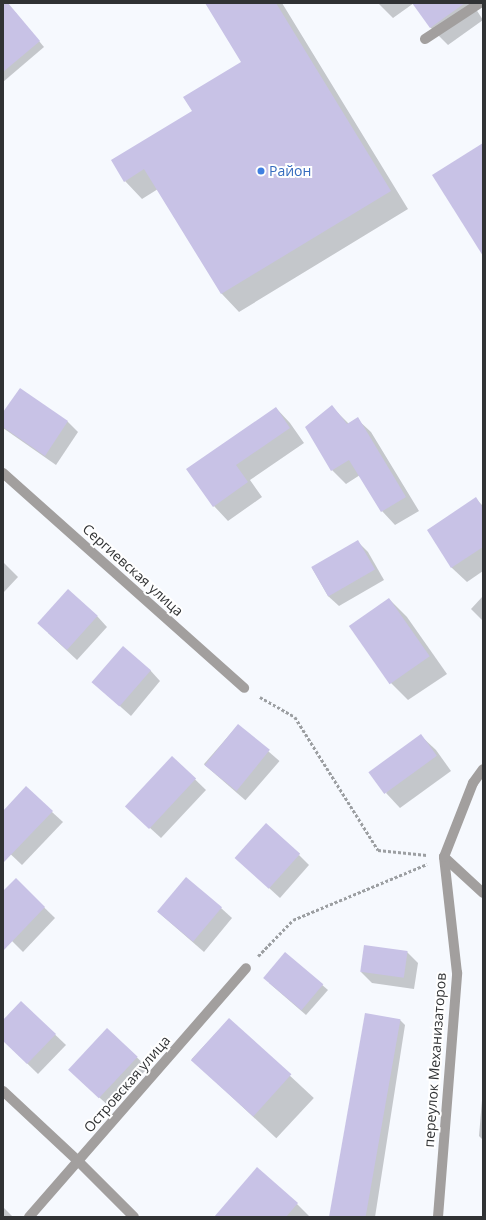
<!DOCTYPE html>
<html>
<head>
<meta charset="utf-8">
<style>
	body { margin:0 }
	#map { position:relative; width:486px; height:1220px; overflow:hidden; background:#f6f9fe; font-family:"Open Sans",sans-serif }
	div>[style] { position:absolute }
	.shadow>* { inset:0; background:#0003; transform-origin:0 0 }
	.building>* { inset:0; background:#c8c2e6; transform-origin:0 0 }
	.path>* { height:2.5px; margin-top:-1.25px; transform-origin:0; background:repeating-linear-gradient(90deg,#9c9fa2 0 3px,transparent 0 5px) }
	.service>* { height:10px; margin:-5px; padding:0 5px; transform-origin:5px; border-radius:5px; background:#a29f9e }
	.minor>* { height:10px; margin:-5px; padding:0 5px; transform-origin:5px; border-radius:5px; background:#a29f9e }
	.dots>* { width:11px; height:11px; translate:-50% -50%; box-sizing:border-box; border:2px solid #fff; border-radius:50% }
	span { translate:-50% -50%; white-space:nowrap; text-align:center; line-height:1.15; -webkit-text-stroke:4px #fff; paint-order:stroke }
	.shop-label { font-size:14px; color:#366cbe }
	.left { translate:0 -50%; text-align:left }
	.street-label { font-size:14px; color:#303234 }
	.frame { position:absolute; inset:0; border:4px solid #303234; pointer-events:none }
</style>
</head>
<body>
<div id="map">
	<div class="shadow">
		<div style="clip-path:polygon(206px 3px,282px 3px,408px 209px,239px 312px,222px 294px,158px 189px,142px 199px,125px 181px,242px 62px)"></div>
		<div style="clip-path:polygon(378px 3px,472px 3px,483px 20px,448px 45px,430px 27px,414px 3px,393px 18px)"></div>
		<div style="clip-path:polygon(3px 12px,15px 12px,44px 47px,3px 82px)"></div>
		<div style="clip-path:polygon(20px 389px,68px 422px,78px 432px,56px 465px,3px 428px,3px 414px)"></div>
		<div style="clip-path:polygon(332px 407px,349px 424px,357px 419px,371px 432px,419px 511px,395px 525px,382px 511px,360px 475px,346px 484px,332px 470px)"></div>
		<div style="clip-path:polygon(276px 408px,290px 423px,304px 443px,250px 480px,262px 497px,228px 521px,214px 506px,188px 469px)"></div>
		<div style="clip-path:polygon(476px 499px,483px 506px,483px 571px,467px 582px,452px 568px,428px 530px)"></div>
		<div style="clip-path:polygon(358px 542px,368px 552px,384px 580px,339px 606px,328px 596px,312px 568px)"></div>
		<div style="clip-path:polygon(3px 562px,18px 577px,3px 593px)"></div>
		<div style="clip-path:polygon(483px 596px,483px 621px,471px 609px)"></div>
		<div style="clip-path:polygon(389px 599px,407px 617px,447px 674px,408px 700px,391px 683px,351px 626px)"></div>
		<div style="clip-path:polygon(97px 616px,107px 627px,77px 660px,48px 633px)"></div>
		<div style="clip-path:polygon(150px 670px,160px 681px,131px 716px,94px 683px)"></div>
		<div style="left:238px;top:725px;width:55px;height:52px;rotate:41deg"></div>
		<div style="clip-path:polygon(421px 736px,436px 750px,451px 771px,400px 808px,386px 793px)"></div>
		<div style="clip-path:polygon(172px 757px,206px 790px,161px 838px,137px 816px)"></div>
		<div style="clip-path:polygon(3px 812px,52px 812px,63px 822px,22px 865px,3px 847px)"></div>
		<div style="clip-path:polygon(299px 855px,309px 865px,280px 898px,246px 867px)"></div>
		<div style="clip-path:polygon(16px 880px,55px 918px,23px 952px,3px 932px,3px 893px)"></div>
		<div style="clip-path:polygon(221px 908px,232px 918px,204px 952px,158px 912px)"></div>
		<div style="clip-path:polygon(407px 952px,418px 963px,414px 989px,372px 983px,361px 972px)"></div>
		<div style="clip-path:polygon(285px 953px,328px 990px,306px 1015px,269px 983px)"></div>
		<div style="clip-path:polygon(21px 1002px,66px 1045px,38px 1074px,3px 1040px,3px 1021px)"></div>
		<div style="clip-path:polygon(366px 1014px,400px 1020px,405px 1025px,375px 1217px,333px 1217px)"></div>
		<div style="left:229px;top:1019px;width:116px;height:55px;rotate:43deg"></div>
		<div style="clip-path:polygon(107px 1029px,148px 1068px,111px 1108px,80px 1080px)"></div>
		<div style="clip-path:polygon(483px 1088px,483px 1140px,479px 1136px)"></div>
		<div style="clip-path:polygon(257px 1169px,297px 1204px,310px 1217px,215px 1217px)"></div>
		<div style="clip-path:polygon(3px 1207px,13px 1217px,3px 1217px)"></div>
	</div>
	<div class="building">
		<div style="clip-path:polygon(3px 3px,8px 3px,40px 41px,3px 72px)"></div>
		<div style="clip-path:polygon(205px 3px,276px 3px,391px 191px,221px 294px,144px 169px,124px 182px,111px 160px,192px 111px,183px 97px,241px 62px)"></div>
		<div style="clip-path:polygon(412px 3px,465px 3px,430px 28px)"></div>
		<div style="clip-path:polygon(483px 143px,483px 256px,432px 175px)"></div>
		<div style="clip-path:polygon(20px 388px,68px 421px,45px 456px,3px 427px,3px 412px)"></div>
		<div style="clip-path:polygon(332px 405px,347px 424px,358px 417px,406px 497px,381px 512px,349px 460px,331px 471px,305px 427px)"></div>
		<div style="clip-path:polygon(276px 407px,290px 428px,236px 465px,248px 482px,213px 507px,186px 469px)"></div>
		<div style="clip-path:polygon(476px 497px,483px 508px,483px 547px,451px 568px,427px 530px)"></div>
		<div style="left:358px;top:540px;width:34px;height:54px;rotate:60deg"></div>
		<div style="left:68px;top:589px;width:40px;height:46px;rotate:42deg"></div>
		<div style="left:389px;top:598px;width:71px;height:49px;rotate:55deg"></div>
		<div style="left:123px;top:646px;width:37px;height:48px;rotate:41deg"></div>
		<div style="left:238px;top:724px;width:41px;height:53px;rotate:39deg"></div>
		<div style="left:421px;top:734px;width:27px;height:65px;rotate:54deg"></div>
		<div style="left:172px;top:756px;width:33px;height:69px;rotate:43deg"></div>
		<div style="clip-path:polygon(26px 786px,53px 811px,3px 863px,3px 811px)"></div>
		<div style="left:266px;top:823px;width:46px;height:47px;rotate:42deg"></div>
		<div style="left:186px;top:877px;width:47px;height:45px;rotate:40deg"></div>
		<div style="clip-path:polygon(16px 878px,45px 907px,3px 951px,3px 891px)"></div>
		<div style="left:364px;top:945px;width:44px;height:27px;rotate:8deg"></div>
		<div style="left:285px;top:952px;width:50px;height:34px;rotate:40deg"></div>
		<div style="clip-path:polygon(21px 1001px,56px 1034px,27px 1064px,3px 1041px,3px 1020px)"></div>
		<div style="left:365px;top:1013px;width:36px;height:207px;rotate:10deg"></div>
		<div style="left:229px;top:1018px;width:84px;height:57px;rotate:42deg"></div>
		<div style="left:107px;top:1028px;width:42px;height:57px;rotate:43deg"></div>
		<div style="clip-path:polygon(257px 1167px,298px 1203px,286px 1217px,214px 1217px)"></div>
	</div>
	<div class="path">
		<div style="left:260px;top:697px;width:40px;rotate:29.7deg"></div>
		<div style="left:295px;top:717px;width:157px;rotate:58deg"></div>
		<div style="left:378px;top:850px;width:49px;rotate:5.8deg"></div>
		<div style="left:258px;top:956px;width:50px;rotate:-45.8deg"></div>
		<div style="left:293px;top:920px;width:145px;rotate:-22.7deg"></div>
	</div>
	<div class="service">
		<div style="left:425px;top:39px;width:66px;rotate:-33.2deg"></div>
	</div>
	<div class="minor">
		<div style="left:3px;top:473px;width:323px;rotate:41.7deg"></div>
		<div style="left:444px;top:857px;width:53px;rotate:42.7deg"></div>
		<div style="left:3px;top:1091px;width:103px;rotate:43deg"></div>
		<div style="left:78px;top:1161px;width:79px;rotate:45deg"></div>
		<div style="left:29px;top:1217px;width:330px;rotate:-48.9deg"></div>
		<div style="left:438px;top:1217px;width:245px;rotate:-85.5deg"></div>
		<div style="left:457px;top:973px;width:117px;rotate:-96.4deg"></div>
		<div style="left:444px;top:857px;width:79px;rotate:-68.6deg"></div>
		<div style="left:473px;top:783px;width:17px;rotate:-54deg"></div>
	</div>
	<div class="dots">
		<div style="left:261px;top:171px;background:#3f7fe0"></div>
	</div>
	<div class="shop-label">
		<span class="left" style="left:269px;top:171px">Район</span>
	</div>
	<div class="street-label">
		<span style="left:133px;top:570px;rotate:42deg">Сергиевская улица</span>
		<span style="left:435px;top:1060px;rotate:-86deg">переулок Механизаторов</span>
		<span style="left:127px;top:1084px;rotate:-49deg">Островская улица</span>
	</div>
	<div class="frame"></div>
</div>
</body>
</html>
